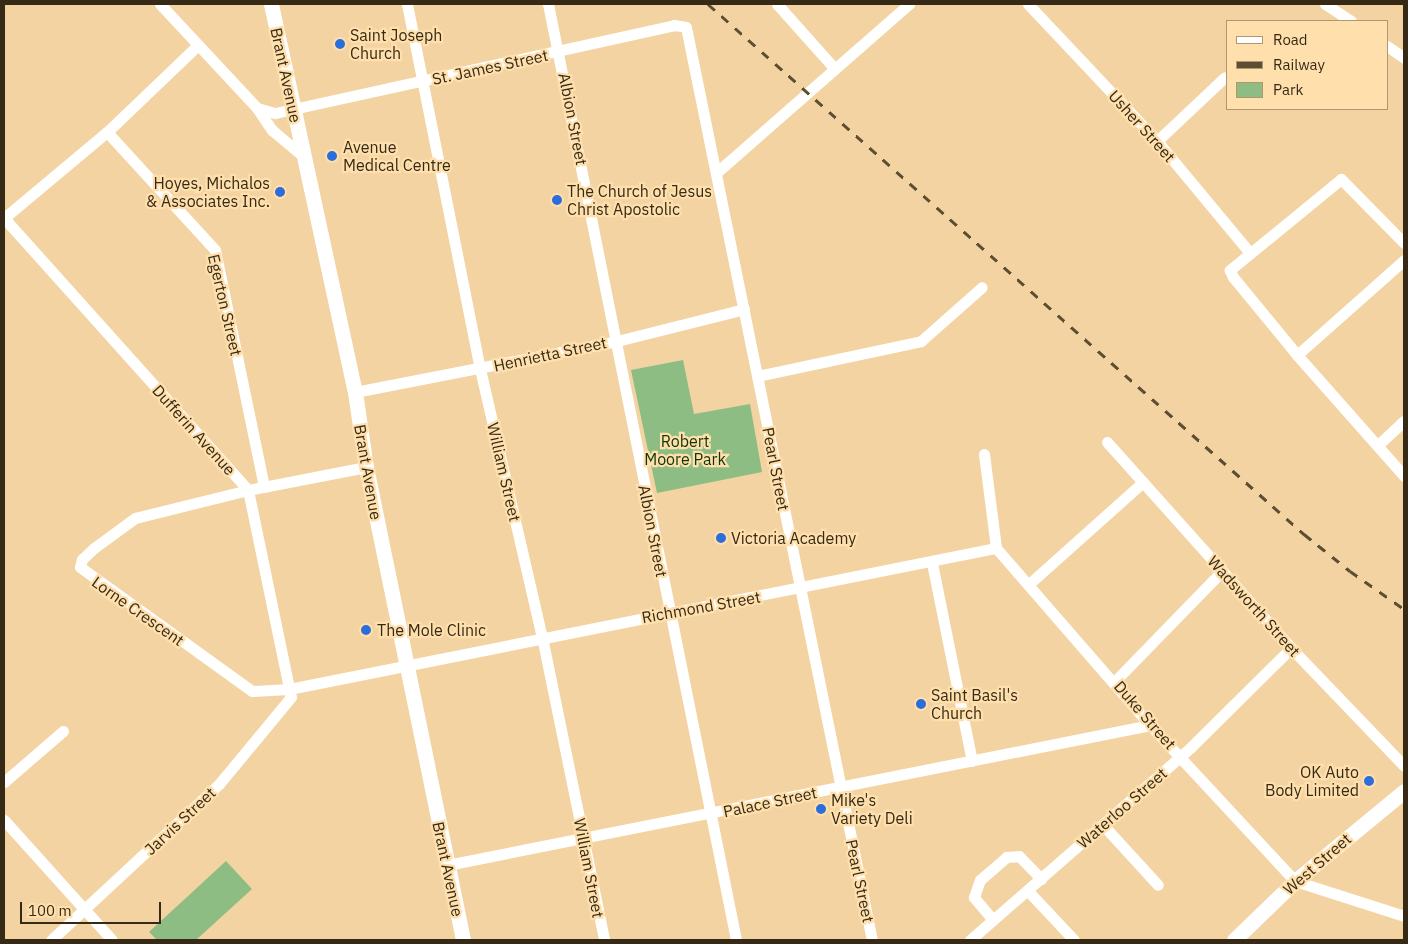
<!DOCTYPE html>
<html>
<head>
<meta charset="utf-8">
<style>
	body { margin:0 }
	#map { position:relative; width:1408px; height:944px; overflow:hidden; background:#f2d3a1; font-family:"IBM Plex Sans",sans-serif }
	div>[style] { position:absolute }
	.green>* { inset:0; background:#8ebd84 }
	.minor>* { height:11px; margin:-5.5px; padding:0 5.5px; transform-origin:5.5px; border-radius:5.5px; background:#fff }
	.major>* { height:15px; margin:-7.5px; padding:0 7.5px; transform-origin:7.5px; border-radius:7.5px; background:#fff }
	.rail>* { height:3px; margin-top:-1.5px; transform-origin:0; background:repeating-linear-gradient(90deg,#5d4d33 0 9px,transparent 0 18px) }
	.dots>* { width:14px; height:14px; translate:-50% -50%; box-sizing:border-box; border:2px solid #ffe0ad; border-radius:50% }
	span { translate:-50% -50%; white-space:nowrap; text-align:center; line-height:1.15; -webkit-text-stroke:4.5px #ffe0ad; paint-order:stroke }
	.poi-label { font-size:16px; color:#362a16 }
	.left { translate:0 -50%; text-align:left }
	.right { translate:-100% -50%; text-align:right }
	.street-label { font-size:16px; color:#362a16 }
	.park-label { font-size:16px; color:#103606 }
	.frame { position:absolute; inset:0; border:5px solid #362a16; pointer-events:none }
	.legend { position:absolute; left:1226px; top:20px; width:162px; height:90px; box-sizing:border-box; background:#ffe0ad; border:1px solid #af9771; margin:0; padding:6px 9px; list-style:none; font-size:15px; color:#362a16 }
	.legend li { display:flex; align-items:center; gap:10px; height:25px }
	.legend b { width:25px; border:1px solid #af9771 }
	.scale { position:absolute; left:20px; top:902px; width:141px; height:22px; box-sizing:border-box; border:2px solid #362a16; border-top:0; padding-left:6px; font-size:15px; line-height:18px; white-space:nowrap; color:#362a16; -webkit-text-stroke:4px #ffe0ad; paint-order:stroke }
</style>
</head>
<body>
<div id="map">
	<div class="green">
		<div style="clip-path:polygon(683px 360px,694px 414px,750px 404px,762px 472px,657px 493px,631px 370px)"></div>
		<div style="clip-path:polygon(226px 861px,252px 889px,196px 940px,157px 940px,149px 932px)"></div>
	</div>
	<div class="minor">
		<div style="left:160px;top:4px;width:142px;rotate:47deg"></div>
		<div style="left:257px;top:108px;width:27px;rotate:56deg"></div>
		<div style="left:272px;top:130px;width:42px;rotate:40.2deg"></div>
		<div style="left:407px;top:4px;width:372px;rotate:78.7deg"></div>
		<div style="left:480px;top:369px;width:275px;rotate:77deg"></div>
		<div style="left:542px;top:637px;width:309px;rotate:78.4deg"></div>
		<div style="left:548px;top:4px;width:955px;rotate:78.64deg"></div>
		<div style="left:777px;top:4px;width:87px;rotate:48.3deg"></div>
		<div style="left:1028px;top:4px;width:188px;rotate:46.7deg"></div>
		<div style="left:1157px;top:141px;width:146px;rotate:50.3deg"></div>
		<div style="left:1325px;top:4px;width:31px;rotate:33deg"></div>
		<div style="left:1387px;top:46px;width:21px;rotate:35deg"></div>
		<div style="left:257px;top:108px;width:19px;rotate:16deg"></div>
		<div style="left:275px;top:113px;width:409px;rotate:-12.4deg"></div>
		<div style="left:674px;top:25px;width:12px;rotate:9deg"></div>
		<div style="left:686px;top:27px;width:932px;rotate:78.49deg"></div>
		<div style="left:107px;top:132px;width:160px;rotate:47.5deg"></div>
		<div style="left:215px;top:250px;width:242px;rotate:78.3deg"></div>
		<div style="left:1157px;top:141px;width:93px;rotate:-43.3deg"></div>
		<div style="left:716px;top:173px;width:257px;rotate:-41.2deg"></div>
		<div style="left:4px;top:218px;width:365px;rotate:48.1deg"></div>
		<div style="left:248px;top:490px;width:211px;rotate:78.3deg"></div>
		<div style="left:291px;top:697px;width:113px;rotate:129.6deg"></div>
		<div style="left:219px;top:784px;width:229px;rotate:137.1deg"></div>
		<div style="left:4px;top:218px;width:134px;rotate:-39.9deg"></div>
		<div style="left:107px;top:132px;width:124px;rotate:-43.7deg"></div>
		<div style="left:1404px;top:243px;width:90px;rotate:-134.5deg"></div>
		<div style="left:1341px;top:179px;width:144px;rotate:140.7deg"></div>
		<div style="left:1230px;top:270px;width:8px;rotate:67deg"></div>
		<div style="left:1233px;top:277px;width:101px;rotate:50.6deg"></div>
		<div style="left:1297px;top:355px;width:162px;rotate:48.5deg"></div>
		<div style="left:1297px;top:355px;width:143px;rotate:-41.6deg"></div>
		<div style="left:757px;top:376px;width:168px;rotate:-12deg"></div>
		<div style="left:921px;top:341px;width:81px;rotate:-41.5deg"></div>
		<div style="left:355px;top:392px;width:267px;rotate:-11deg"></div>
		<div style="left:617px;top:341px;width:131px;rotate:-14.1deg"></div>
		<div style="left:1107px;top:442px;width:276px;rotate:48.2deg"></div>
		<div style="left:1291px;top:648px;width:163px;rotate:46.2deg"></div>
		<div style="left:1378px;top:445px;width:35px;rotate:-43deg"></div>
		<div style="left:984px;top:454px;width:95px;rotate:82.7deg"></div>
		<div style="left:366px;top:467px;width:120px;rotate:169deg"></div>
		<div style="left:248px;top:490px;width:116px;rotate:166.1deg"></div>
		<div style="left:135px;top:518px;width:51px;rotate:143.8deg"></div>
		<div style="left:94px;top:548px;width:16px;rotate:137deg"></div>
		<div style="left:82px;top:559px;width:8px;rotate:104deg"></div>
		<div style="left:80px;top:567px;width:212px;rotate:35.8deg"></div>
		<div style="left:252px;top:691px;width:37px;rotate:-3deg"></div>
		<div style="left:289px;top:689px;width:721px;rotate:-11.28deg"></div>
		<div style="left:996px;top:548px;width:235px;rotate:49deg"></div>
		<div style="left:1150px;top:725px;width:213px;rotate:47.1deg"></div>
		<div style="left:1295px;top:881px;width:114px;rotate:17.8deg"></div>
		<div style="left:932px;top:563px;width:202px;rotate:78.6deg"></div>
		<div style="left:1029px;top:584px;width:153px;rotate:-41.8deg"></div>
		<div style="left:1115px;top:681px;width:153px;rotate:-45.8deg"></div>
		<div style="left:4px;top:782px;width:78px;rotate:-40.8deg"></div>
		<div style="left:4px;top:820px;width:161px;rotate:48deg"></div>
		<div style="left:1103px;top:825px;width:81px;rotate:47.5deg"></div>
		<div style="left:447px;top:865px;width:717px;rotate:-11.26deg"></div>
		<div style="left:1028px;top:891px;width:67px;rotate:46.8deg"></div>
		<div style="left:993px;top:920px;width:30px;rotate:-130deg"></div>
		<div style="left:974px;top:897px;width:18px;rotate:-71deg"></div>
		<div style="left:980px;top:880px;width:35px;rotate:-41deg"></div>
		<div style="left:1006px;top:857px;width:13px;rotate:-4deg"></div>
		<div style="left:1019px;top:856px;width:32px;rotate:46deg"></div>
		<div style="left:970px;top:940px;width:293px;rotate:-41.1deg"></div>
		<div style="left:1191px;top:747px;width:141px;rotate:-44.7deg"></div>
	</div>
	<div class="major">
		<div style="left:271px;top:4px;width:397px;rotate:77.8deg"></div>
		<div style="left:355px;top:392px;width:76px;rotate:81.7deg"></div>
		<div style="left:366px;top:467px;width:483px;rotate:78.4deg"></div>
		<div style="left:1234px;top:940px;width:85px;rotate:-44deg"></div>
		<div style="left:1295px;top:881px;width:141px;rotate:-39.5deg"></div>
	</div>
	<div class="rail">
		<div style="left:708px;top:4px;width:798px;rotate:41.65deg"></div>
		<div style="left:1304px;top:534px;width:59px;rotate:38.8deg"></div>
		<div style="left:1350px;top:571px;width:66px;rotate:35.1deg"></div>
	</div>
	<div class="dots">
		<div style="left:340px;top:44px;background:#2b6edb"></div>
		<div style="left:332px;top:156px;background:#2b6edb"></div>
		<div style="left:280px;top:192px;background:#2b6edb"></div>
		<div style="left:557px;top:200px;background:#2b6edb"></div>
		<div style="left:721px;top:538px;background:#2b6edb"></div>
		<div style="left:366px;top:630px;background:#2b6edb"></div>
		<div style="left:921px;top:704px;background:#2b6edb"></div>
		<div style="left:1369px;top:781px;background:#2b6edb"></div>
		<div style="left:821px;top:809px;background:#2b6edb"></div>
	</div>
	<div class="poi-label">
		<span class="left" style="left:350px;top:44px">Saint Joseph<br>Church</span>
		<span class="left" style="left:343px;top:156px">Avenue<br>Medical Centre</span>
		<span class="right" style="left:270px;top:192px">Hoyes, Michalos<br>&amp; Associates Inc.</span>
		<span class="left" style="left:567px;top:200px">The Church of Jesus<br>Christ Apostolic</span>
		<span class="left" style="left:731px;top:538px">Victoria Academy</span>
		<span class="left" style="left:377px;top:630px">The Mole Clinic</span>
		<span class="left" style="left:931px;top:704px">Saint Basil's<br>Church</span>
		<span class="right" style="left:1359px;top:781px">OK Auto<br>Body Limited</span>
		<span class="left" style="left:831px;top:809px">Mike's<br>Variety Deli</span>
	</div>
	<div class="street-label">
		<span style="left:490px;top:67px;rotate:-12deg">St. James Street</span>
		<span style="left:286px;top:75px;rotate:78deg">Brant Avenue</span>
		<span style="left:573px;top:119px;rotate:79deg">Albion Street</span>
		<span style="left:1142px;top:126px;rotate:48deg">Usher Street</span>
		<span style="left:225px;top:305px;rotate:77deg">Egerton Street</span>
		<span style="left:550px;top:354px;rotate:-12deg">Henrietta Street</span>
		<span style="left:194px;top:430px;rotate:48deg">Dufferin Avenue</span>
		<span style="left:776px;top:469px;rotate:79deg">Pearl Street</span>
		<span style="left:368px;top:472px;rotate:80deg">Brant Avenue</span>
		<span style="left:504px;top:472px;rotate:77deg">William Street</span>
		<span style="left:653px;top:531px;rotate:79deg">Albion Street</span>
		<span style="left:1254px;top:606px;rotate:48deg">Wadsworth Street</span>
		<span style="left:701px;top:607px;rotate:-10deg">Richmond Street</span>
		<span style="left:138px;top:611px;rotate:35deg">Lorne Crescent</span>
		<span style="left:1145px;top:715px;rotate:49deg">Duke Street</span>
		<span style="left:770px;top:802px;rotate:-12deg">Palace Street</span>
		<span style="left:1122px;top:808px;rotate:-41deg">Waterloo Street</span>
		<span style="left:180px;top:821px;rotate:-43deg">Jarvis Street</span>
		<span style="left:1317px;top:864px;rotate:-41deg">West Street</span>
		<span style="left:589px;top:868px;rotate:79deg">William Street</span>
		<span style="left:448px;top:869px;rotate:78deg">Brant Avenue</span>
		<span style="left:860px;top:881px;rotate:78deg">Pearl Street</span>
	</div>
	<div class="park-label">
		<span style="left:685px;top:450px">Robert<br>Moore Park</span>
	</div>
	<div class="frame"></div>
	<ul class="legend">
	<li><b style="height:6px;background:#fff"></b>Road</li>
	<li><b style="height:6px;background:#5d4d33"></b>Railway</li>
	<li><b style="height:14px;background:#8ebd84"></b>Park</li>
	</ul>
	<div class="scale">100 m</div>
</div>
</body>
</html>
